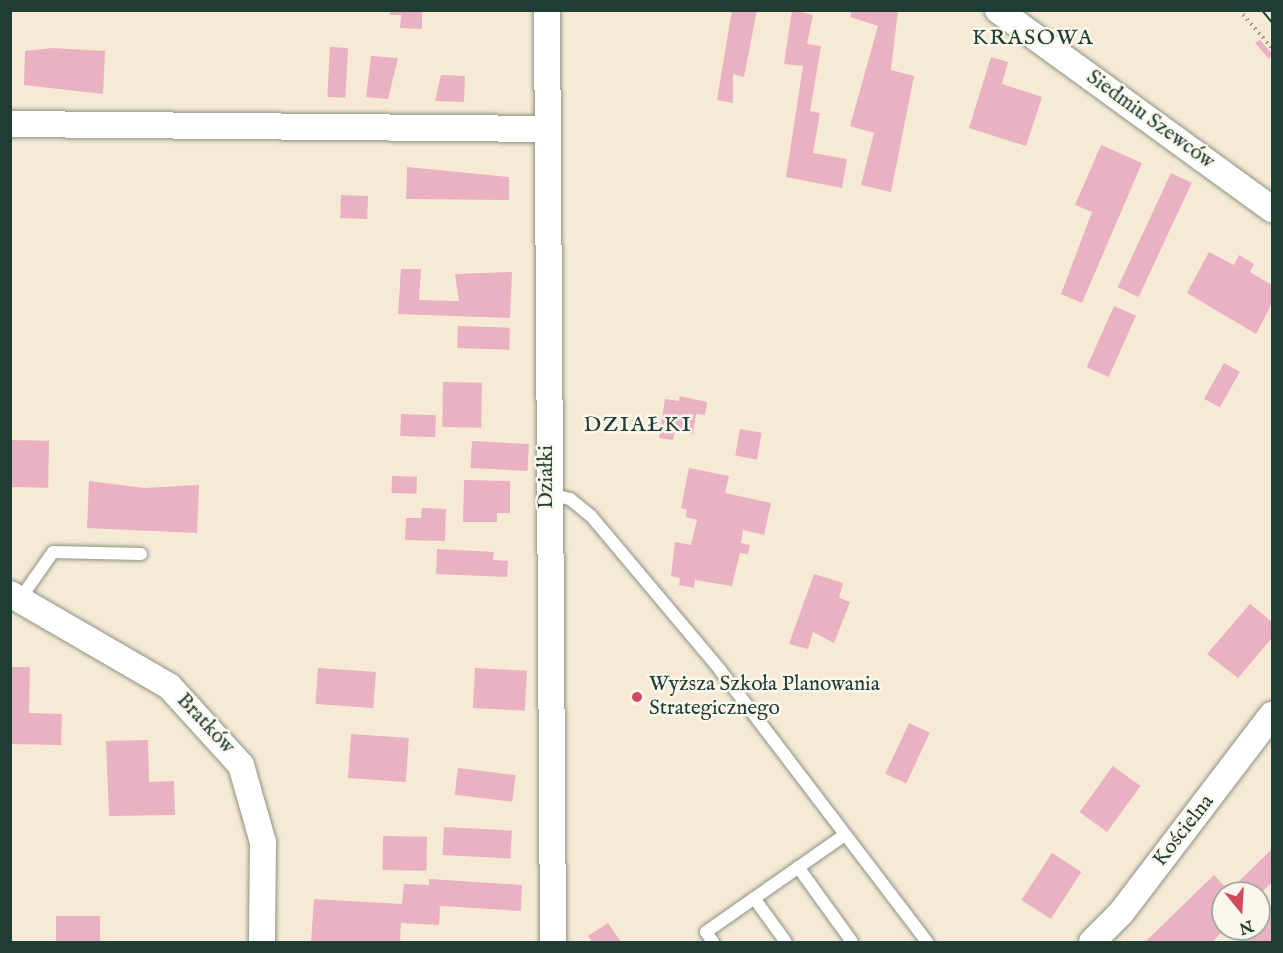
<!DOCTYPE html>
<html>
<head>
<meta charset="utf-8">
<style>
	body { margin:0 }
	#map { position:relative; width:1283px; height:953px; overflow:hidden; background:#f6ead5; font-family:"IM FELL English",serif }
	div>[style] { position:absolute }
	.building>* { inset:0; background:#e9b1c2; transform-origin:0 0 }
	.path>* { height:4px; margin-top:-2px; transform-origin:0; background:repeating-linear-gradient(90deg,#8a9484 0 1.5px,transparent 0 6px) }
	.roads { filter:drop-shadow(0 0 2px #8a9484) drop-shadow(0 0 2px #8a9484) }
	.lane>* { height:12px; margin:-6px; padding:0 6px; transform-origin:6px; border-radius:6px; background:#fff }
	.street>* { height:26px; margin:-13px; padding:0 13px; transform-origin:13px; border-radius:13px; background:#fff }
	.tram>* { height:1.5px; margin:-0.75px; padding:0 0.75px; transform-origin:0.75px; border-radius:0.75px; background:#1f3d34 }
	.dots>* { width:16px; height:16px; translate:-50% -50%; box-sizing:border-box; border:3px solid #fbf7ec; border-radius:50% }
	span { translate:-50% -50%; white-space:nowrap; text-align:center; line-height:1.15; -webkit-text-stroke:5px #fbf7ec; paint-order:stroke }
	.street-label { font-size:21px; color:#1f3d34 }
	.poi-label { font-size:21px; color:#1f3d34 }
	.left { translate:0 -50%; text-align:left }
	.neighbourhood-label { font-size:22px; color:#1f3d34; letter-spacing:1.5px }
	.frame { position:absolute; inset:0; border:12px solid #1f3d34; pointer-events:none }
	.north { position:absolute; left:1211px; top:881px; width:60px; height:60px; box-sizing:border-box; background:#fbf7ec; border:2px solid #a3ada2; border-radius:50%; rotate:162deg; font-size:16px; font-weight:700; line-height:24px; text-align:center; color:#1f3d34 }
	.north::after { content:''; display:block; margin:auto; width:21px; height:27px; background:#d1495b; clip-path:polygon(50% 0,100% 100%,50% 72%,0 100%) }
</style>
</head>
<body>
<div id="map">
	<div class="building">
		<div style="clip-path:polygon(390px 10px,422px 10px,422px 29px,400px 28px,401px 15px,390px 15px)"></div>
		<div style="clip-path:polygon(732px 10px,757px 10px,744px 77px,733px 74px,733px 103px,717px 100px)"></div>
		<div style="clip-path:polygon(792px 10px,813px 15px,807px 44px,821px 46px,810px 111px,820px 113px,813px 153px,847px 159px,842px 188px,786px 177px,803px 66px,784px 64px)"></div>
		<div style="clip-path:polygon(852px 10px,898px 10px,891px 70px,914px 76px,891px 192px,861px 185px,874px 133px,850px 126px,878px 26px,850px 17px)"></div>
		<div style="clip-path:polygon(1260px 40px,1272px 54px,1269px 59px,1255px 43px)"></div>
		<div style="left:330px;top:47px;width:18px;height:50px;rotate:3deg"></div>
		<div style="clip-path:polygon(52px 48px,105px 51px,103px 94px,24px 85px,25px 51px)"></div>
		<div style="clip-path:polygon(371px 56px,398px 58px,388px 99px,366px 97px)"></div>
		<div style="clip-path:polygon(991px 57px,1008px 62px,1002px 84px,1042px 97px,1026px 146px,969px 128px)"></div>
		<div style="clip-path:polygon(441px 75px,465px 76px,464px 102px,435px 101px)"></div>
		<div style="clip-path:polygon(1101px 145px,1142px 163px,1082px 303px,1061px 294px,1092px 212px,1075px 205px)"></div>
		<div style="clip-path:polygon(407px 167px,509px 177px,509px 200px,406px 199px)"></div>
		<div style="left:1171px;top:173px;width:23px;height:126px;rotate:25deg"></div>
		<div style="left:341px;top:195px;width:27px;height:23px;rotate:2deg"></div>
		<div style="clip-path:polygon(1209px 252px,1234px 265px,1239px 255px,1254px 264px,1250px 272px,1272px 285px,1272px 303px,1256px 334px,1187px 293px)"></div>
		<div style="clip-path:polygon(401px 269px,421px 269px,419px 300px,454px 301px,459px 301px,455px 274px,512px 272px,510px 318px,398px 314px)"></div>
		<div style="left:1114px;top:306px;width:24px;height:67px;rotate:24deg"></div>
		<div style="left:458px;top:326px;width:52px;height:22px;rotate:2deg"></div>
		<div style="left:1224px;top:363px;width:18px;height:41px;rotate:29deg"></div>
		<div style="left:443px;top:382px;width:39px;height:45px;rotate:1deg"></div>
		<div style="clip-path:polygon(680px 396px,707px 402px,705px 415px,696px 414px,693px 434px,675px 431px,673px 440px,659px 438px,665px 399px,679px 401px)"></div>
		<div style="left:401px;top:414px;width:35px;height:22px;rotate:2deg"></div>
		<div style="left:740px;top:429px;width:22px;height:27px;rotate:10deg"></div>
		<div style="left:10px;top:440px;width:39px;height:47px;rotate:1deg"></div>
		<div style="left:472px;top:441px;width:57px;height:27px;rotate:3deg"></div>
		<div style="clip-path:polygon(689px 468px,729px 476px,725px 493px,771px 503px,764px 535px,743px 530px,741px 543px,750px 545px,748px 554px,740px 553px,732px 586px,695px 580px,694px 588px,679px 585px,680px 578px,671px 576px,675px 542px,691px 545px,697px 520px,686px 517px,687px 510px,681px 508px)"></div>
		<div style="left:392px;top:476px;width:25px;height:17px;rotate:2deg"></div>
		<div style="clip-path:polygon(464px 480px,510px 481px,510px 513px,497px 513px,497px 522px,463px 522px)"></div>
		<div style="clip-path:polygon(89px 481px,144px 488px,199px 485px,197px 533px,87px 528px)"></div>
		<div style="clip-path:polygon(422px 508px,446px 509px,445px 541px,405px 540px,406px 518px,421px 518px)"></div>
		<div style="clip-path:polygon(437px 549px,494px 552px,493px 560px,508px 561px,507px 577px,436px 574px)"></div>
		<div style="clip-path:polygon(814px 574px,843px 583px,839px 598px,850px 602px,834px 643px,813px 632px,808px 649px,789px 644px)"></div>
		<div style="clip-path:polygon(1250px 604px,1272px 622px,1272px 638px,1238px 678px,1207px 654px)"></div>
		<div style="clip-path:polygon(10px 667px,30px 667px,29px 713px,62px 714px,61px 745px,10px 744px)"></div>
		<div style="left:318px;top:668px;width:58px;height:36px;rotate:4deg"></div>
		<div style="left:475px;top:668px;width:52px;height:40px;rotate:3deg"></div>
		<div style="left:909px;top:723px;width:23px;height:56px;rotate:25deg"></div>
		<div style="left:351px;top:734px;width:58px;height:44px;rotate:4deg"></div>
		<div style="clip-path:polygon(148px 740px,149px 782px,174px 781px,175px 815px,109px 816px,106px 741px)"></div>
		<div style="left:1113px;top:766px;width:34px;height:57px;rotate:36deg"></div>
		<div style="left:458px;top:768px;width:58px;height:27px;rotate:7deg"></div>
		<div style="left:444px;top:827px;width:68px;height:28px;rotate:3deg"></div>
		<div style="left:383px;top:836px;width:44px;height:34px;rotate:1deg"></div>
		<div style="clip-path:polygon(1272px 849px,1272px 882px,1259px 895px,1223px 893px,1225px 929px,1212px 942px,1145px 942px,1214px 875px,1229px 891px)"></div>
		<div style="left:1052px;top:853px;width:35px;height:56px;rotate:33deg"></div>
		<div style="clip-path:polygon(429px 879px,522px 885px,521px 911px,440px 906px,439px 925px,401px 923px,400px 942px,311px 942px,314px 899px,402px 904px,404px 884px,429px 885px)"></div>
		<div style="clip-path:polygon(1272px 914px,1272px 942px,1242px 942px,1259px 929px)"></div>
		<div style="left:56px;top:916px;width:44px;height:26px"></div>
		<div style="clip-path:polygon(608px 923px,621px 942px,592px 942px,588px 936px)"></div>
	</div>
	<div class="path">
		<div style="left:1239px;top:10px;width:50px;rotate:49deg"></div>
	</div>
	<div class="roads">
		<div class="lane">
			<div style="left:548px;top:494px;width:23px;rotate:13deg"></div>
			<div style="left:570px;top:499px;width:27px;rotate:39deg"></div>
			<div style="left:591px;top:516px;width:201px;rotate:50deg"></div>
			<div style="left:720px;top:670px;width:342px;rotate:52.7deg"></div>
			<div style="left:20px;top:599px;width:57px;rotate:-54.9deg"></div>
			<div style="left:53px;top:552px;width:88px;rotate:1.3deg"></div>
			<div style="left:798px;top:867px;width:92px;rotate:54.2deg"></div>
			<div style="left:754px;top:898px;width:54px;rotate:54deg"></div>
			<div style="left:713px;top:942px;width:12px;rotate:-125deg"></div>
			<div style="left:706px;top:932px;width:167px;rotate:-35deg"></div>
		</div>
		<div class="street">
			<div style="left:547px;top:10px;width:932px;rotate:89.63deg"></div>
			<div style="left:998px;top:10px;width:339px;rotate:36deg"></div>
			<div style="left:10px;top:124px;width:536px;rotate:0.53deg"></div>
			<div style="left:10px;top:594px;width:184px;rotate:30.1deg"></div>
			<div style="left:169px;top:686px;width:107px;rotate:47.7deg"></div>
			<div style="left:241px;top:765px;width:80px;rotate:74.1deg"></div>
			<div style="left:263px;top:842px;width:100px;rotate:90.6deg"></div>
			<div style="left:1092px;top:942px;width:41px;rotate:-45deg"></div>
			<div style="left:1121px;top:913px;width:249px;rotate:-52.7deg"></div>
		</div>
	</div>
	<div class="tram">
		<div style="left:1262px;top:10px;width:16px;rotate:50deg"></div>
	</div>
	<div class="dots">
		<div style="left:637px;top:697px;background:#d1495b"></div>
	</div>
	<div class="street-label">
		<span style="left:1150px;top:120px;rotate:36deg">Siedmiu Szewców</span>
		<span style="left:547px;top:477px;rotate:-90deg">Działki</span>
		<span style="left:205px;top:724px;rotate:47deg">Bratków</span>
		<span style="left:1184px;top:831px;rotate:-52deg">Kościelna</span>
	</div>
	<div class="poi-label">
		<span class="left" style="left:649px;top:697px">Wyższa Szkoła Planowania<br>Strategicznego</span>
	</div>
	<div class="neighbourhood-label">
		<span style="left:1033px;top:39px">KRASOWA</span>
		<span style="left:638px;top:426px">DZIAŁKI</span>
	</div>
	<div class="frame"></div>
	<div class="north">N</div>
</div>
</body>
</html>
